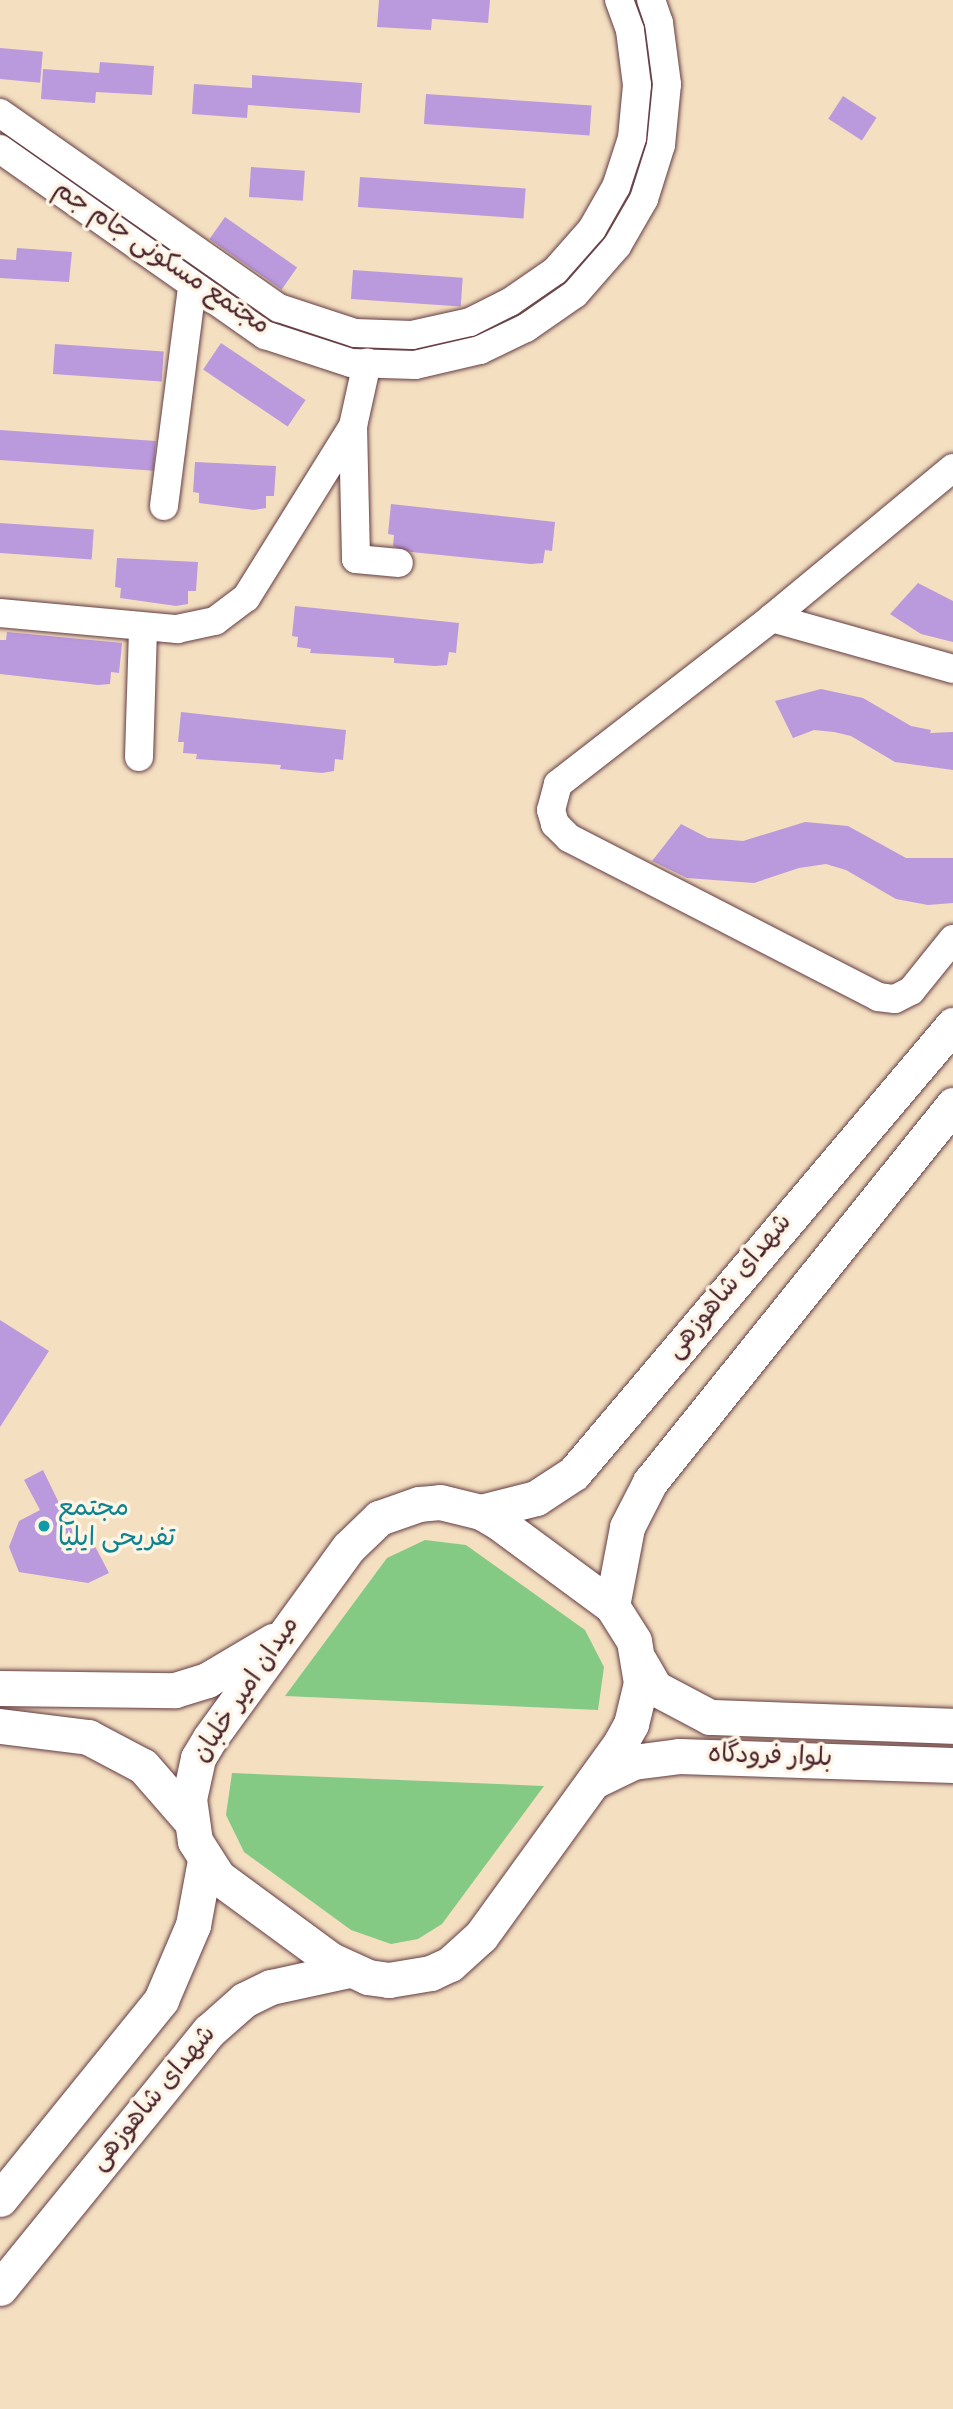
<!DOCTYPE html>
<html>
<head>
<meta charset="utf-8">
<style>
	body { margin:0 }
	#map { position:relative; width:953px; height:2409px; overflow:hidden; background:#f4dfc1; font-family:"Gochi Hand","Playpen Sans Arabic",sans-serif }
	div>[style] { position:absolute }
	.green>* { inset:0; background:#84ca84 }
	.building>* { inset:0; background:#b9d; transform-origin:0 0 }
	.roads { filter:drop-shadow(0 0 2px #643c42) drop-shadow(0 0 2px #643c42) }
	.minor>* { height:28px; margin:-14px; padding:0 14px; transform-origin:14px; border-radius:14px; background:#fff }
	.major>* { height:35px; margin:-17.5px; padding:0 17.5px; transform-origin:17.5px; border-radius:17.5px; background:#fff }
	.dots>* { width:19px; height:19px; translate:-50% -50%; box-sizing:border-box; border:4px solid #fcf5e5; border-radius:50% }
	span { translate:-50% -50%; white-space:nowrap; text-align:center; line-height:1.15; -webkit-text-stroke:7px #fcf5e5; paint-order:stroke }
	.street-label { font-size:26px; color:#4a1f2b }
	.culture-label { font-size:26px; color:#0d838f }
	.left { translate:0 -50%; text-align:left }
</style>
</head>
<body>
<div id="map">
	<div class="green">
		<div style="clip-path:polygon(425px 1540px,466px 1545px,585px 1630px,604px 1667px,598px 1710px,285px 1696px,387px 1558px)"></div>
		<div style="clip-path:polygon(232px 1773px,544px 1786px,442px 1924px,418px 1939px,391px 1944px,351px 1930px,244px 1852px,226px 1815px)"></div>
	</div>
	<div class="building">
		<div style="clip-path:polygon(379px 0,490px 0,488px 23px,432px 19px,431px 30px,377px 27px)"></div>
		<div style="left:0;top:48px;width:43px;height:31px;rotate:5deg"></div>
		<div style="clip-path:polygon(100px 62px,154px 66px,152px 95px,96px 92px,95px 103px,41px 99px,43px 69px,99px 73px)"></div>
		<div style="clip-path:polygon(252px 75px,362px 83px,360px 113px,248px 105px,247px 118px,192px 114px,194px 84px,252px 88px)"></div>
		<div style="left:426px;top:94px;width:166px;height:30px;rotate:4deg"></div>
		<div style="left:843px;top:96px;width:40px;height:27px;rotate:33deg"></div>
		<div style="left:251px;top:167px;width:54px;height:30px;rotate:4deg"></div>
		<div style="left:360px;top:177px;width:166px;height:30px;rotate:4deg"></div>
		<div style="left:225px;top:217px;width:88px;height:27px;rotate:35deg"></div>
		<div style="clip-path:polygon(17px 248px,72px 252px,69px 282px,0 278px,0 259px,16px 260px)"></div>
		<div style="left:353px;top:270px;width:110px;height:29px;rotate:4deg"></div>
		<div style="left:221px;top:343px;width:102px;height:32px;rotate:34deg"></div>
		<div style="left:55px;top:344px;width:109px;height:30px;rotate:4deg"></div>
		<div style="left:0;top:430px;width:156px;height:30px;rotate:4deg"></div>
		<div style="clip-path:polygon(195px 462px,276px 466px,274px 496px,266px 496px,266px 508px,254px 510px,199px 503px,199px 493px,193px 492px)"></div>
		<div style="clip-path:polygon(391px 504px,555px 522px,552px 551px,545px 550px,543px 563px,531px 564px,411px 552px,393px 546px,394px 535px,388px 534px)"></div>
		<div style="left:0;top:523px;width:94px;height:30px;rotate:4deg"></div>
		<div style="clip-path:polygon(117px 558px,198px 562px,196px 591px,188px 591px,188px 604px,176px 606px,120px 598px,121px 588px,115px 587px)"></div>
		<div style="clip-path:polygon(918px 583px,953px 601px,953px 642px,921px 634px,890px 614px)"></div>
		<div style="clip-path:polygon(295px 606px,459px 623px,456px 653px,449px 652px,447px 665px,435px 666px,394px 663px,394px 658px,310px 653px,311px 649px,297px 647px,298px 637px,292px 636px)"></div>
		<div style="clip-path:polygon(7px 632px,122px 643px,119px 673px,111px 672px,110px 684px,98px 685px,0 674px,0 640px,6px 640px)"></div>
		<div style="clip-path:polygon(821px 689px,863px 698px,911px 726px,931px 730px,930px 733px,953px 732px,953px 770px,895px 762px,851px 736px,834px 732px,814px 730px,793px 738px,775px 701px)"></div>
		<div style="clip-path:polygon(181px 712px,346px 730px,343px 760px,335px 759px,334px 771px,322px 773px,280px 769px,281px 765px,196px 759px,197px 754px,183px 753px,184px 742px,178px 742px)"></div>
		<div style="clip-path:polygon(681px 824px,708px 838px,743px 841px,805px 822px,848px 826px,906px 858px,953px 858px,953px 903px,928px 905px,896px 899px,846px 870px,826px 864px,799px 868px,754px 883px,687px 878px,652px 861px)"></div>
		<div style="clip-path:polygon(0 1320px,49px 1351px,0 1427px)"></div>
		<div style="clip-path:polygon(43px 1470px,75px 1536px,87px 1531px,109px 1573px,88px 1583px,19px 1572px,9px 1547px,19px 1521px,40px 1510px,24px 1480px)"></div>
	</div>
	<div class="roads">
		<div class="minor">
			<div style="left:0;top:113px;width:340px;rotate:35deg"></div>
			<div style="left:279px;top:308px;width:80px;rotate:18.2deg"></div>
			<div style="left:355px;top:333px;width:57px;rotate:2deg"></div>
			<div style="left:412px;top:335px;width:59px;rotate:-12.6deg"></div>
			<div style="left:470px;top:322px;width:45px;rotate:-26.6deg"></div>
			<div style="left:510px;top:302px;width:55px;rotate:-34.6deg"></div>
			<div style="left:555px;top:271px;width:56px;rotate:-48.6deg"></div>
			<div style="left:592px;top:229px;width:48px;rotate:-60.3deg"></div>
			<div style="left:616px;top:187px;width:52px;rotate:-71.9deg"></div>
			<div style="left:632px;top:138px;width:53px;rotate:-84.6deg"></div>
			<div style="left:637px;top:85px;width:55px;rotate:-97.3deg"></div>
			<div style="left:630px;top:30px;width:32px;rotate:-110deg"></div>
			<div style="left:0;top:149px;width:324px;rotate:35.1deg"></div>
			<div style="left:265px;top:335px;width:90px;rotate:18deg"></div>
			<div style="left:351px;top:363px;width:64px;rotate:1.8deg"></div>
			<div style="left:415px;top:365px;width:67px;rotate:-13deg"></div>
			<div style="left:480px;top:350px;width:51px;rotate:-25.6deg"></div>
			<div style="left:526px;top:328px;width:60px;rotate:-34.8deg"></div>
			<div style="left:575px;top:294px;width:64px;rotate:-48.8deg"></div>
			<div style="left:617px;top:246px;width:54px;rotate:-60.1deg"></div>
			<div style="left:644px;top:199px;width:57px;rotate:-72.5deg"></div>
			<div style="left:661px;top:145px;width:61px;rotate:-84.4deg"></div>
			<div style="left:667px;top:84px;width:62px;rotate:-97.5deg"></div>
			<div style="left:659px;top:23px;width:24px;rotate:-109deg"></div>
			<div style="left:353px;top:426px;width:133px;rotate:88.7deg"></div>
			<div style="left:356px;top:559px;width:43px;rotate:5.3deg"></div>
			<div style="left:953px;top:468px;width:235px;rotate:140.4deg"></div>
			<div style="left:772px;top:618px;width:271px;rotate:142.2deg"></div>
			<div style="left:558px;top:784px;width:27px;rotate:105deg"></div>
			<div style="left:551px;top:810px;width:15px;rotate:74deg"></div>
			<div style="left:555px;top:824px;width:20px;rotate:45deg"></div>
			<div style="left:569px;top:838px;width:348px;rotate:27.2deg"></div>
			<div style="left:878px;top:997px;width:17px;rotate:7deg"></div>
			<div style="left:895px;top:999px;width:18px;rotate:-27deg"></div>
			<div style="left:911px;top:991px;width:67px;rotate:-51.1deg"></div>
			<div style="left:164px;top:506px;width:221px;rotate:-82.7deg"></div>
			<div style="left:0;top:613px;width:178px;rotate:5.2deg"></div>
			<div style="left:177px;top:629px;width:39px;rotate:-12deg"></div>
			<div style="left:215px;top:621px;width:39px;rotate:-37deg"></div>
			<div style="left:246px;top:598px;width:203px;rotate:-58.1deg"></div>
			<div style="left:353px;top:426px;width:65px;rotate:-77.5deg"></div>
			<div style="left:772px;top:618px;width:188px;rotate:15.7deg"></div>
			<div style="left:139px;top:757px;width:130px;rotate:-88.2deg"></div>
		</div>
		<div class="major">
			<div style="left:440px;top:1502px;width:42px;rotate:13.7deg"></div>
			<div style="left:481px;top:1512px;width:20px;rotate:30deg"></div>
			<div style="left:498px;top:1522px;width:142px;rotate:36.4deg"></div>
			<div style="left:612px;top:1606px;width:41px;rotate:57.8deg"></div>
			<div style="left:634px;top:1641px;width:43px;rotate:80.5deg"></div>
			<div style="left:641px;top:1683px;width:42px;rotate:103.7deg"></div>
			<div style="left:631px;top:1724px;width:23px;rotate:119deg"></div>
			<div style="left:620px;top:1744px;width:237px;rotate:125.9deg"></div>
			<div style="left:481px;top:1936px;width:42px;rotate:137.9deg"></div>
			<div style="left:450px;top:1964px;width:21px;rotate:155deg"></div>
			<div style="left:431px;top:1973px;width:43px;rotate:170.5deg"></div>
			<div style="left:389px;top:1980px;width:21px;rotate:-172deg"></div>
			<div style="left:368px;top:1977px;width:41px;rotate:-155.3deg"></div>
			<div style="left:331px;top:1960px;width:140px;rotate:-143.7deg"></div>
			<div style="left:218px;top:1877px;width:43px;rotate:-122.6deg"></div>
			<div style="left:195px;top:1841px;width:42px;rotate:-98.1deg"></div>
			<div style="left:189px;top:1799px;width:42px;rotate:-77.6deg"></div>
			<div style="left:198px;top:1758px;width:23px;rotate:-59deg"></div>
			<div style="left:210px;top:1738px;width:236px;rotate:-54deg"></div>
			<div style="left:349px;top:1547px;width:42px;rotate:-44deg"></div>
			<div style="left:379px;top:1518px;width:42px;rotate:-19.3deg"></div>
			<div style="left:419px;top:1504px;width:21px;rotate:-5deg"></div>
			<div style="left:481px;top:1512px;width:57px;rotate:-14.3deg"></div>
			<div style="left:536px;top:1498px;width:45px;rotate:-33.3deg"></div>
			<div style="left:574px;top:1473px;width:587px;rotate:-49.77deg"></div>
			<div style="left:612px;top:1606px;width:80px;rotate:-79.2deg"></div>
			<div style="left:627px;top:1527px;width:51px;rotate:-62.9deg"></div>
			<div style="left:650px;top:1482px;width:484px;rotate:-51.2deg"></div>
			<div style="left:640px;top:1662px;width:30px;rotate:60deg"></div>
			<div style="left:655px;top:1688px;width:62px;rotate:27.8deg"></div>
			<div style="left:710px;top:1717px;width:243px;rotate:2.1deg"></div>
			<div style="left:0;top:1688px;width:175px;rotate:0.7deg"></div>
			<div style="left:175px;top:1690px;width:34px;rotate:-17deg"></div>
			<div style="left:207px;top:1680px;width:77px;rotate:-30.6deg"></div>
			<div style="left:0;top:1726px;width:89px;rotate:7.1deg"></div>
			<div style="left:88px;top:1737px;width:62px;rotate:27.8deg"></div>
			<div style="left:143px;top:1766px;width:72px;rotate:49deg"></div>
			<div style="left:594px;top:1781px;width:43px;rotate:-26deg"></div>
			<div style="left:633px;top:1762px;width:46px;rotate:-7.4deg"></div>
			<div style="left:679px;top:1756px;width:274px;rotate:1.9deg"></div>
			<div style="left:0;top:2199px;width:256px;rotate:-51deg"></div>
			<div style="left:161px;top:2000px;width:82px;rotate:-66.9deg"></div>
			<div style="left:193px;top:1925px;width:66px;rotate:-79.5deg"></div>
			<div style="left:0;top:2288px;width:331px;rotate:-50.9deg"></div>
			<div style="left:209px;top:2031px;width:47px;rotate:-41.5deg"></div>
			<div style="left:244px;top:2000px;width:30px;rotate:-26deg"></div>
			<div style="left:271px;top:1987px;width:79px;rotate:-12.4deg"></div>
		</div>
	</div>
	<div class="dots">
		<div style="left:44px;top:1526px;background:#0f9aa8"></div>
	</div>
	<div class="street-label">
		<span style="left:160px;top:260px;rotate:34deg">مجتمع مسکونی جام جم</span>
		<span style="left:731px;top:1288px;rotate:-50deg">شهدای شاهوزهی</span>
		<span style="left:248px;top:1691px;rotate:-56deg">میدان امیر خلبان</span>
		<span style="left:770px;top:1759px;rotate:2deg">بلوار فرودگاه</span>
		<span style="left:155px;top:2100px;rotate:-50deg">شهدای شاهوزهی</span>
	</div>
	<div class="culture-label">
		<span class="left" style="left:58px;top:1526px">مجتمع<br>تفریحی ایلیا</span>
	</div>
</div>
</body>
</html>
